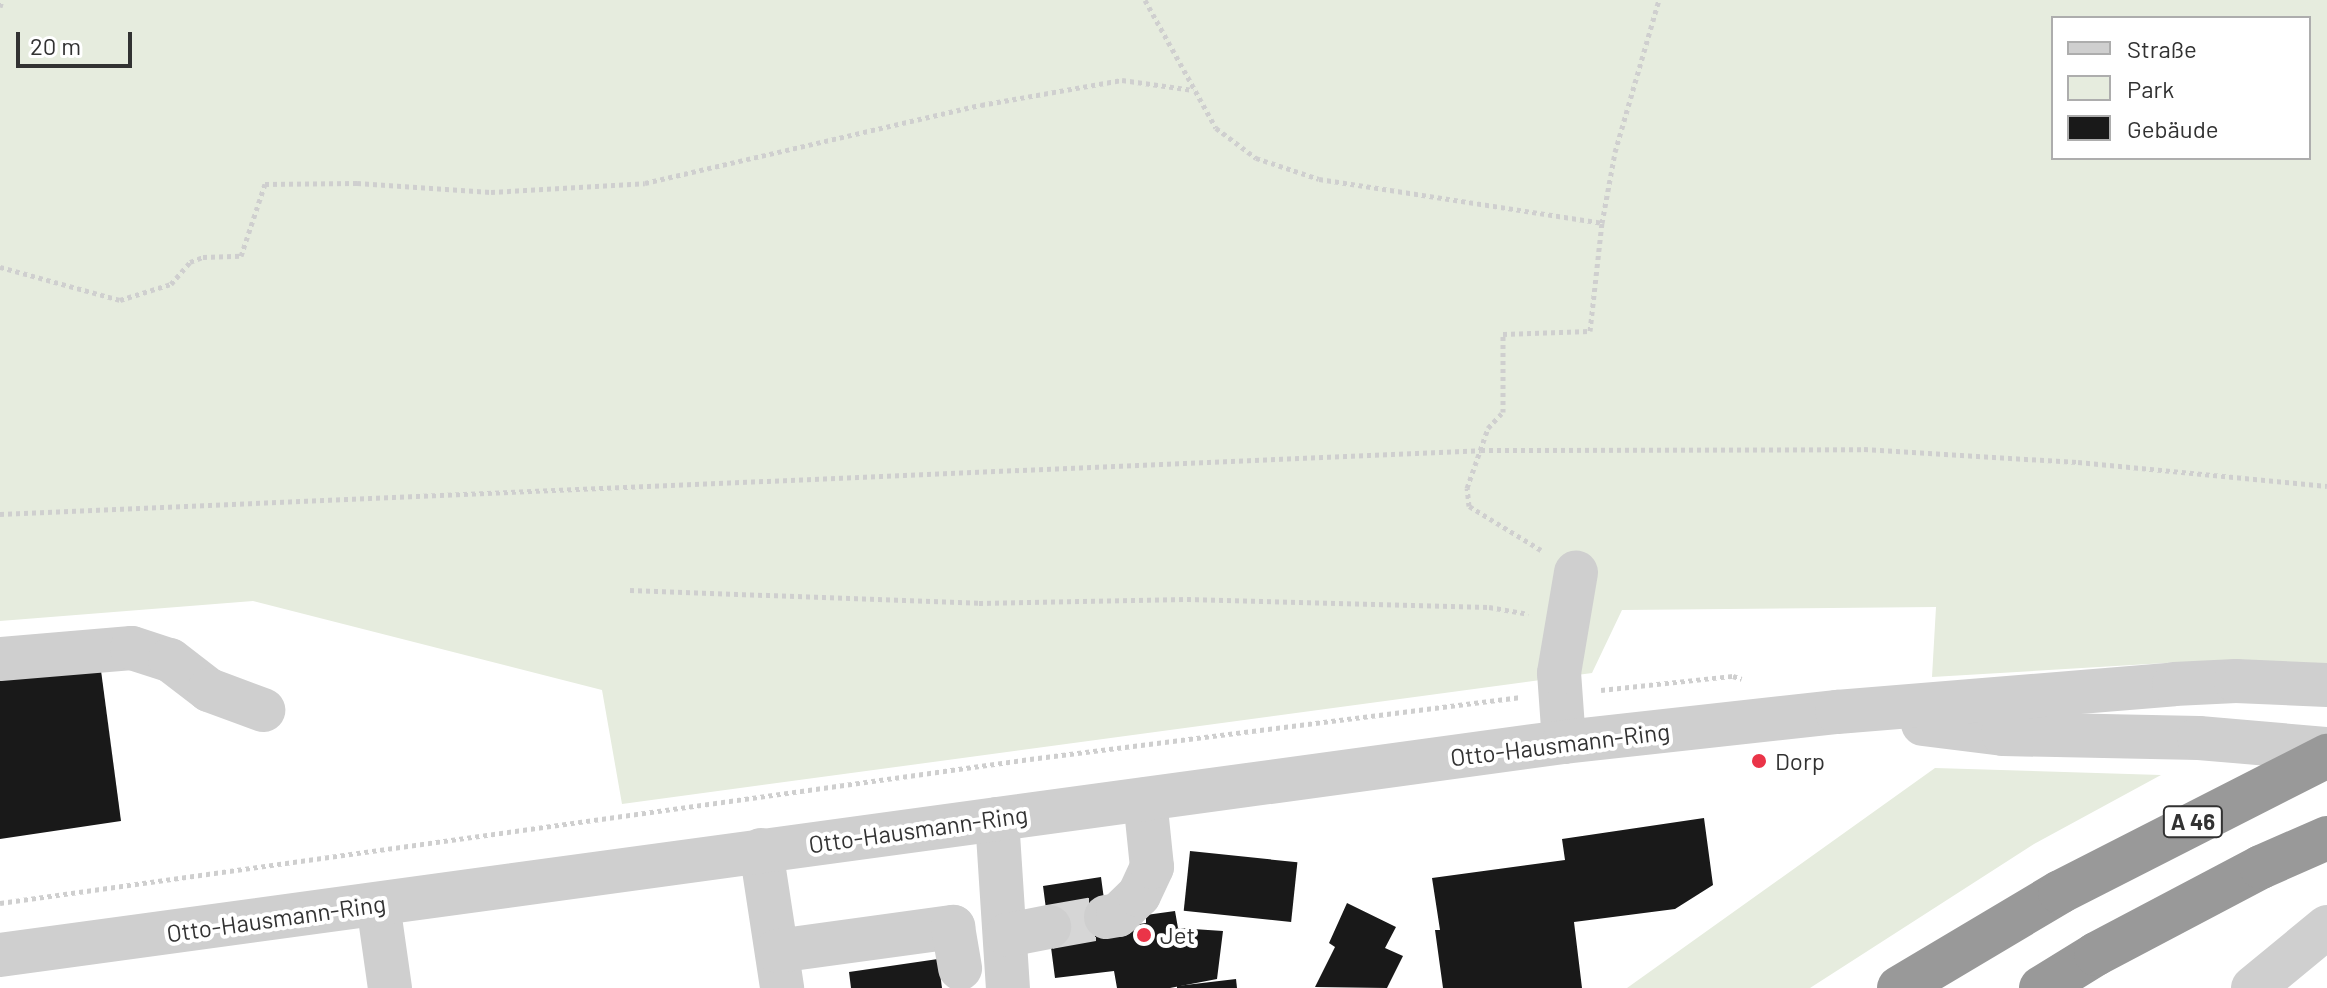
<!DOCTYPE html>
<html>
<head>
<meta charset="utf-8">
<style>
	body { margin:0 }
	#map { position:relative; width:2327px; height:988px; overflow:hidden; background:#fff; font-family:Barlow,sans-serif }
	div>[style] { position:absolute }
	.green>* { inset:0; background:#e6ecde }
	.building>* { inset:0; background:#191919; transform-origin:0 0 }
	.minor-tunnel>* { height:44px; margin-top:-22px; transform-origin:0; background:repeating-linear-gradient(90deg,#d6d6d6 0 44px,transparent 0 66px) }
	.path>* { height:5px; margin-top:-2.5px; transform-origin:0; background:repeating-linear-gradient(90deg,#cfcfcf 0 4px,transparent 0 8px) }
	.minor>* { height:44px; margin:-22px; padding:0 22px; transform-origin:22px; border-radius:22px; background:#cfcfcf }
	.highway>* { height:44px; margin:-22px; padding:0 22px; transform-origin:22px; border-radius:22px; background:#999 }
	.dots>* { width:22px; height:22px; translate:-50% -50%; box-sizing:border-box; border:4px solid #fff; border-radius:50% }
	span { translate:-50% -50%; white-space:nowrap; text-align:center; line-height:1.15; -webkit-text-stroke:8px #fff; paint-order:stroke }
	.shield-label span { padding:2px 6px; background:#fff; border:2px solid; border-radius:6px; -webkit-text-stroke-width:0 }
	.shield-label { font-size:22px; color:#323232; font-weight:700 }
	.street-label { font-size:24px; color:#323232 }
	.poi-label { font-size:24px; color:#323232 }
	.left { translate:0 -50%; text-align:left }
	.legend { position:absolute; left:2051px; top:16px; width:260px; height:144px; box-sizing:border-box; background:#fff; border:2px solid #adadad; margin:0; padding:10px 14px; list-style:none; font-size:24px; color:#323232 }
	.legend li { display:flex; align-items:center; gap:16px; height:40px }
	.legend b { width:40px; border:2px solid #adadad }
	.scale { position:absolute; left:16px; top:32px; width:116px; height:36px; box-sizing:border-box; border:4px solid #323232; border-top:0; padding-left:10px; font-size:24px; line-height:28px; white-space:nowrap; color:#323232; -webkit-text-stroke:6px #fff; paint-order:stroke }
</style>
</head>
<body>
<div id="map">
	<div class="green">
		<div style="clip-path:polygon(evenodd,0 0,2327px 0,2327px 665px,2182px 662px,1932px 677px,1936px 607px,1622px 610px,1592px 673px,622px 804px,602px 690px,253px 601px,0 621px,0 0,2053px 18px,2309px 18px,2309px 158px,2053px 158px,2053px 18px)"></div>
		<div style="clip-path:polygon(1935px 768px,2161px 775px,2034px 844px,1810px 988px,1627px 988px)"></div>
	</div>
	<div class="building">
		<div style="clip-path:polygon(100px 663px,121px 821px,0 839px,0 677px)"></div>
		<div style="clip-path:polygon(1704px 818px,1713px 885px,1675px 909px,1574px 922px,1582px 988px,1443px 988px,1435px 930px,1440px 930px,1432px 878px,1565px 860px,1562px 839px)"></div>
		<div style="left:1190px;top:851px;width:108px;height:60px;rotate:6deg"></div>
		<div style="clip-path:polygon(1101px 877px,1108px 929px,1146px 923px,1146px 915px,1175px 911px,1178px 928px,1223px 931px,1217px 979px,1170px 988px,1117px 988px,1114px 971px,1055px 978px,1043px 886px)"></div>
		<div style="clip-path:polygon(1347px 903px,1396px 927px,1385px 948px,1403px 956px,1387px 988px,1315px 987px,1335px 947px,1329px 943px)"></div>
		<div style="clip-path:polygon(938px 959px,942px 988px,851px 988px,849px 972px)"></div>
		<div style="clip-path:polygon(1236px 979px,1237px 988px,1177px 988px,1177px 986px)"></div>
	</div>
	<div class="minor-tunnel">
		<div style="left:1049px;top:927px;width:58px;rotate:-10deg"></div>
	</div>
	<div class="path">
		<div style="left:1145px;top:0;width:146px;rotate:61deg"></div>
		<div style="left:1216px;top:128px;width:50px;rotate:36.9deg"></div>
		<div style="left:1256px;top:158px;width:66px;rotate:18.4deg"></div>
		<div style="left:1319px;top:179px;width:286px;rotate:8.8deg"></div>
		<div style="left:0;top:7px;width:7px;rotate:-74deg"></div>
		<div style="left:0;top:267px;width:124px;rotate:15.4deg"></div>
		<div style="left:120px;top:300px;width:53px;rotate:-17.4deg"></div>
		<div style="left:171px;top:284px;width:29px;rotate:-49deg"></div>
		<div style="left:190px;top:262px;width:14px;rotate:-21deg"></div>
		<div style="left:203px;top:257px;width:38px;rotate:-2deg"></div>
		<div style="left:241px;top:256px;width:76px;rotate:-71.6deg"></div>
		<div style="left:265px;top:184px;width:92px;rotate:-0.6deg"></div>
		<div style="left:357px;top:183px;width:134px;rotate:3.8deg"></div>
		<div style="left:491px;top:192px;width:154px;rotate:-3.3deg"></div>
		<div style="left:645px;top:183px;width:345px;rotate:-13.1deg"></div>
		<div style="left:981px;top:105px;width:143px;rotate:-10.1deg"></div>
		<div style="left:1122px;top:80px;width:72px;rotate:8deg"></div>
		<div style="left:0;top:514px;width:1482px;rotate:-2.47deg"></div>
		<div style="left:1481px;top:450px;width:383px;rotate:-0.1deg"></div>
		<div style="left:1864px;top:449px;width:214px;rotate:3.5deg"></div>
		<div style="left:2078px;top:462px;width:250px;rotate:5.5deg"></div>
		<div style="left:1541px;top:550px;width:84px;rotate:-148.6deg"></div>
		<div style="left:1469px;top:506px;width:18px;rotate:-96deg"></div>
		<div style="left:1467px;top:488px;width:64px;rotate:-70.7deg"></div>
		<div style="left:1488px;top:428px;width:22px;rotate:-47deg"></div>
		<div style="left:1503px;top:412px;width:78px;rotate:-90deg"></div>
		<div style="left:1503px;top:334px;width:87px;rotate:-2deg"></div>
		<div style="left:1590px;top:331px;width:109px;rotate:-83.7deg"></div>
		<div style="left:1602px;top:223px;width:72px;rotate:-79.6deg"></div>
		<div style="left:1615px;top:152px;width:158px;rotate:-73.9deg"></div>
		<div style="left:630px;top:590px;width:349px;rotate:2.1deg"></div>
		<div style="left:979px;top:603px;width:208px;rotate:-1.1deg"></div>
		<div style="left:1187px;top:599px;width:302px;rotate:1.5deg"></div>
		<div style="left:1489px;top:607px;width:40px;rotate:10deg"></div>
		<div style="left:1601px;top:690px;width:133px;rotate:-6.1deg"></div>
		<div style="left:1733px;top:676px;width:9px;rotate:18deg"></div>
		<div style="left:0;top:903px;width:1040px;rotate:-7.96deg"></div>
		<div style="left:1030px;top:759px;width:493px;rotate:-7.2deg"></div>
	</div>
	<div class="minor">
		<div style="left:0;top:659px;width:132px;rotate:-4.8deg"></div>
		<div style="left:132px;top:648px;width:40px;rotate:18deg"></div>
		<div style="left:170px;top:660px;width:49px;rotate:37.6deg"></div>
		<div style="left:209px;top:690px;width:58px;rotate:20.3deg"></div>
		<div style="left:1923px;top:724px;width:81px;rotate:7.1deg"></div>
		<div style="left:2003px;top:734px;width:196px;rotate:1.2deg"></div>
		<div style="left:2199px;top:738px;width:128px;rotate:4.9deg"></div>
		<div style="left:1564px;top:742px;width:69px;rotate:-94.1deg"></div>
		<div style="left:1559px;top:673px;width:102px;rotate:-80.4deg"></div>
		<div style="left:997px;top:819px;width:169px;rotate:86.3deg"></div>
		<div style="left:761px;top:850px;width:140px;rotate:81.3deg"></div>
		<div style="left:378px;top:904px;width:85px;rotate:81.9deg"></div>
		<div style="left:1106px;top:917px;width:12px;rotate:-9deg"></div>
		<div style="left:1118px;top:915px;width:29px;rotate:-44deg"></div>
		<div style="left:1139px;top:895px;width:31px;rotate:-65deg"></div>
		<div style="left:1152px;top:867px;width:68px;rotate:-95.9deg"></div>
		<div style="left:1007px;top:935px;width:43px;rotate:-10.8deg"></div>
		<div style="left:777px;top:951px;width:178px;rotate:-7.8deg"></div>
		<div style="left:953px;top:927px;width:42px;rotate:80.3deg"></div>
		<div style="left:0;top:955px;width:1578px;rotate:-7.76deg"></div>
		<div style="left:1564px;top:742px;width:275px;rotate:-6.3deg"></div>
		<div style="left:1837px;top:712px;width:338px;rotate:-4.7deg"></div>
		<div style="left:2174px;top:684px;width:62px;rotate:-2.8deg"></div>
		<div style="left:2236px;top:681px;width:91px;rotate:2.5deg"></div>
		<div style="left:2253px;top:988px;width:96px;rotate:-39.5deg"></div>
	</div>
	<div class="highway">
		<div style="left:1899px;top:988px;width:187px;rotate:-30.8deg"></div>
		<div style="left:2060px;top:892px;width:300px;rotate:-27deg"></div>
		<div style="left:2041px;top:988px;width:65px;rotate:-31.7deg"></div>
		<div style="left:2096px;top:954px;width:187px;rotate:-27.8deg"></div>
		<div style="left:2261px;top:867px;width:72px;rotate:-23.7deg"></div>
	</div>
	<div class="dots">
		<div style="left:1759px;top:761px;background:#ea3448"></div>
		<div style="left:1144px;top:935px;background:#ea3448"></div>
	</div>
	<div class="shield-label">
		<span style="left:2193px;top:822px">A 46</span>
	</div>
	<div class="street-label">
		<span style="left:1560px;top:744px;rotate:-7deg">Otto-Hausmann-Ring</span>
		<span style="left:918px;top:829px;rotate:-8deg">Otto-Hausmann-Ring</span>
		<span style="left:276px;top:918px;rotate:-8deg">Otto-Hausmann-Ring</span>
	</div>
	<div class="poi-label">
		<span class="left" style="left:1775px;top:761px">Dorp</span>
		<span class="left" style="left:1160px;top:935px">Jet</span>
	</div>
	<ul class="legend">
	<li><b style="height:10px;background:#cfcfcf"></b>Straße</li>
	<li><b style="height:22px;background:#e6ecde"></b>Park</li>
	<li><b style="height:22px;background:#191919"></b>Gebäude</li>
	</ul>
	<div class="scale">20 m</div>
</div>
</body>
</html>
